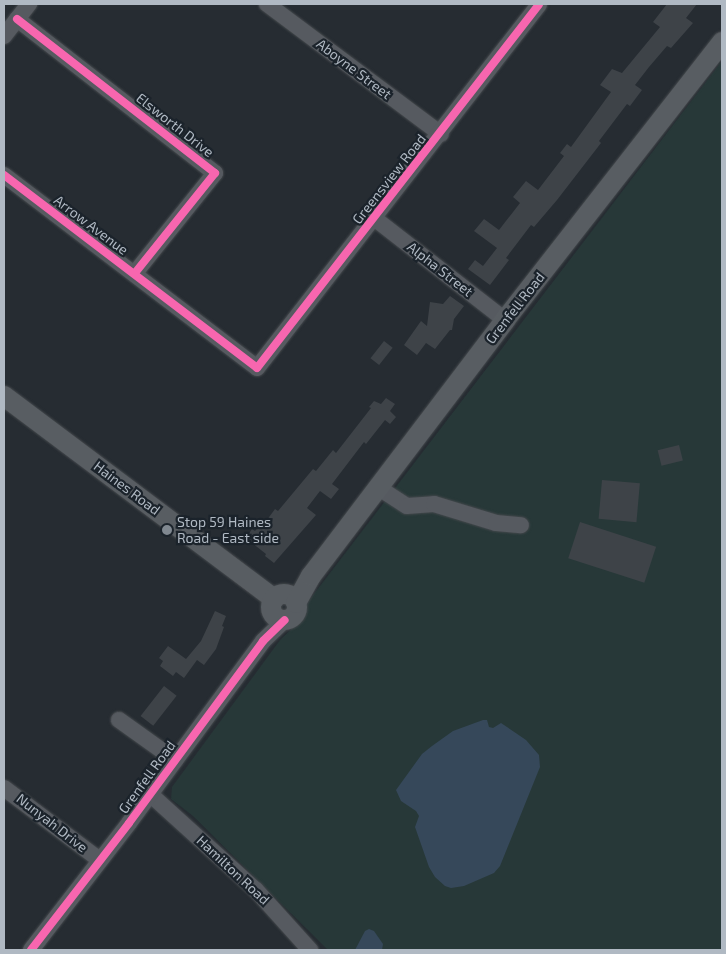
<!DOCTYPE html>
<html>
<head>
<meta charset="utf-8">
<style>
	body { margin:0 }
	#map { position:relative; width:726px; height:954px; overflow:hidden; background:#262c32; font-family:"Exo 2",sans-serif }
	div>[style] { position:absolute }
	.green>* { inset:0; background:#273838 }
	.water>* { inset:0; background:#36485a }
	.building>* { inset:0; background:#3e4348; transform-origin:0 0 }
	.roads { filter:drop-shadow(0 0 1px #44484c) drop-shadow(0 0 1px #44484c) }
	.minor>* { height:16px; margin:-8px; padding:0 8px; transform-origin:8px; border-radius:8px; background:#565a60 }
	.major>* { height:20px; margin:-10px; padding:0 10px; transform-origin:10px; border-radius:10px; background:#585d62 }
	.major>.ring { margin:-10px; padding:0; box-sizing:content-box; background:none; border:20px solid #585d62; border-radius:50% }
	.cycleway>* { height:8px; margin:-4px; padding:0 4px; transform-origin:4px; border-radius:4px; background:#f766af }
	.dots>* { width:14px; height:14px; translate:-50% -50%; box-sizing:border-box; border:2px solid #1b232b; border-radius:50% }
	span { translate:-50% -50%; white-space:nowrap; text-align:center; line-height:1.15; -webkit-text-stroke:4.5px #1b232b; paint-order:stroke }
	.street-label { font-size:14px; color:#b0b9c3 }
	.poi-label { font-size:14px; color:#b0b9c3 }
	.left { translate:0 -50%; text-align:left }
	.frame { position:absolute; inset:0; border:5px solid #b0b9c3; pointer-events:none }
</style>
</head>
<body>
<div id="map">
	<div class="green">
		<div style="clip-path:polygon(722px 61px,722px 950px,328px 950px,193px 816px,171px 799px,172px 787px,280px 640px,302px 619px,307px 603px)"></div>
	</div>
	<div class="water">
		<div style="clip-path:polygon(483px 720px,487px 720px,489px 727px,493px 728px,501px 723px,526px 740px,539px 755px,540px 767px,500px 866px,494px 873px,464px 886px,451px 888px,445px 886px,435px 877px,429px 867px,415px 827px,419px 816px,416px 811px,401px 801px,396px 790px,422px 754px,432px 746px,453px 731px)"></div>
		<div style="clip-path:polygon(369px 929px,374px 931px,383px 944px,382px 950px,355px 950px,365px 931px)"></div>
	</div>
	<div class="building">
		<div style="clip-path:polygon(667px 4px,697px 4px,686px 18px,693px 23px,671px 48px,667px 46px,649px 67px,635px 85px,642px 90px,630px 106px,627px 104px,599px 141px,601px 143px,557px 200px,534px 227px,531px 225px,506px 258px,509px 260px,490px 285px,468px 269px,475px 260px,483px 266px,497px 248px,474px 231px,484px 219px,499px 230px,520px 203px,513px 197px,526px 181px,538px 190px,564px 156px,560px 153px,567px 144px,571px 147px,611px 92px,600px 85px,612px 69px,622px 73px,660px 27px,653px 22px)"></div>
		<div style="clip-path:polygon(450px 296px,464px 306px,454px 319px,452px 330px,450px 330px,435px 349px,426px 343px,417px 355px,404px 345px,421px 321px,427px 326px,430px 302px,443px 304px)"></div>
		<div style="left:384px;top:341px;width:11px;height:22px;rotate:38deg"></div>
		<div style="clip-path:polygon(386px 398px,395px 404px,390px 411px,396px 417px,390px 424px,385px 420px,366px 444px,364px 442px,332px 484px,339px 489px,331px 499px,320px 491px,307px 508px,316px 515px,274px 563px,265px 556px,266px 554px,246px 538px,252px 529px,255px 531px,259px 526px,261px 528px,275px 509px,278px 511px,313px 469px,316px 471px,333px 450px,336px 453px,371px 408px,369px 407px,374px 401px,381px 404px)"></div>
		<div style="left:679px;top:445px;width:16px;height:22px;rotate:76deg"></div>
		<div style="left:602px;top:480px;width:38px;height:39px;rotate:5deg"></div>
		<div style="left:580px;top:522px;width:80px;height:38px;rotate:18deg"></div>
		<div style="clip-path:polygon(215px 611px,226px 616px,222px 626px,224px 627px,216px 649px,204px 665px,197px 660px,184px 678px,176px 672px,173px 676px,160px 666px,163px 661px,159px 658px,168px 646px,186px 659px,201px 641px)"></div>
		<div style="left:164px;top:686px;width:16px;height:38px;rotate:38deg"></div>
	</div>
	<div class="roads">
		<div class="minor">
			<div style="left:267px;top:4px;width:217px;rotate:36.8deg"></div>
			<div style="left:17px;top:19px;width:251px;rotate:37.9deg"></div>
			<div style="left:215px;top:173px;width:128px;rotate:128.7deg"></div>
			<div style="left:4px;top:36px;width:41px;rotate:-52deg"></div>
			<div style="left:4px;top:175px;width:318px;rotate:37.3deg"></div>
			<div style="left:257px;top:368px;width:460px;rotate:-52.2deg"></div>
			<div style="left:374px;top:218px;width:166px;rotate:37.9deg"></div>
			<div style="left:379px;top:488px;width:33px;rotate:33deg"></div>
			<div style="left:407px;top:506px;width:27px;rotate:-4deg"></div>
			<div style="left:434px;top:504px;width:65px;rotate:17deg"></div>
			<div style="left:496px;top:523px;width:25px;rotate:5deg"></div>
			<div style="left:119px;top:720px;width:69px;rotate:35.5deg"></div>
			<div style="left:4px;top:788px;width:120px;rotate:36.9deg"></div>
			<div style="left:150px;top:794px;width:143px;rotate:42.2deg"></div>
			<div style="left:256px;top:890px;width:81px;rotate:48deg"></div>
			<div style="left:31px;top:950px;width:160px;rotate:-52.3deg"></div>
			<div style="left:129px;top:823px;width:226px;rotate:-53.6deg"></div>
			<div style="left:263px;top:641px;width:30px;rotate:-44deg"></div>
		</div>
		<div class="major">
			<div style="left:4px;top:396px;width:338px;rotate:36.9deg"></div>
			<div class="ring" style="left:271px;top:594px;width:6px;height:6px"></div>
			<div style="left:296px;top:603px;width:31px;rotate:-61deg"></div>
			<div style="left:311px;top:576px;width:321px;rotate:-52.8deg"></div>
			<div style="left:505px;top:320px;width:353px;rotate:-52deg"></div>
		</div>
	</div>
	<div class="cycleway">
		<div style="left:17px;top:19px;width:251px;rotate:37.9deg"></div>
		<div style="left:215px;top:173px;width:128px;rotate:128.7deg"></div>
		<div style="left:4px;top:175px;width:318px;rotate:37.3deg"></div>
		<div style="left:257px;top:368px;width:460px;rotate:-52.2deg"></div>
		<div style="left:31px;top:950px;width:160px;rotate:-52.3deg"></div>
		<div style="left:129px;top:823px;width:226px;rotate:-53.6deg"></div>
		<div style="left:263px;top:641px;width:30px;rotate:-44deg"></div>
	</div>
	<div class="dots">
		<div style="left:167px;top:530px;background:#808890"></div>
	</div>
	<div class="street-label">
		<span style="left:354px;top:69px;rotate:37deg">Aboyne Street</span>
		<span style="left:175px;top:125px;rotate:38deg">Elsworth Drive</span>
		<span style="left:389px;top:179px;rotate:-52deg">Greensview Road</span>
		<span style="left:91px;top:225px;rotate:37deg">Arrow Avenue</span>
		<span style="left:440px;top:269px;rotate:38deg">Alpha Street</span>
		<span style="left:515px;top:308px;rotate:-52deg">Grenfell Road</span>
		<span style="left:127px;top:488px;rotate:37deg">Haines Road</span>
		<span style="left:147px;top:777px;rotate:-54deg">Grenfell Road</span>
		<span style="left:52px;top:823px;rotate:38deg">Nunyah Drive</span>
		<span style="left:233px;top:870px;rotate:43deg">Hamilton Road</span>
	</div>
	<div class="poi-label">
		<span class="left" style="left:177px;top:530px">Stop 59 Haines<br>Road - East side</span>
	</div>
	<div class="frame"></div>
</div>
</body>
</html>
